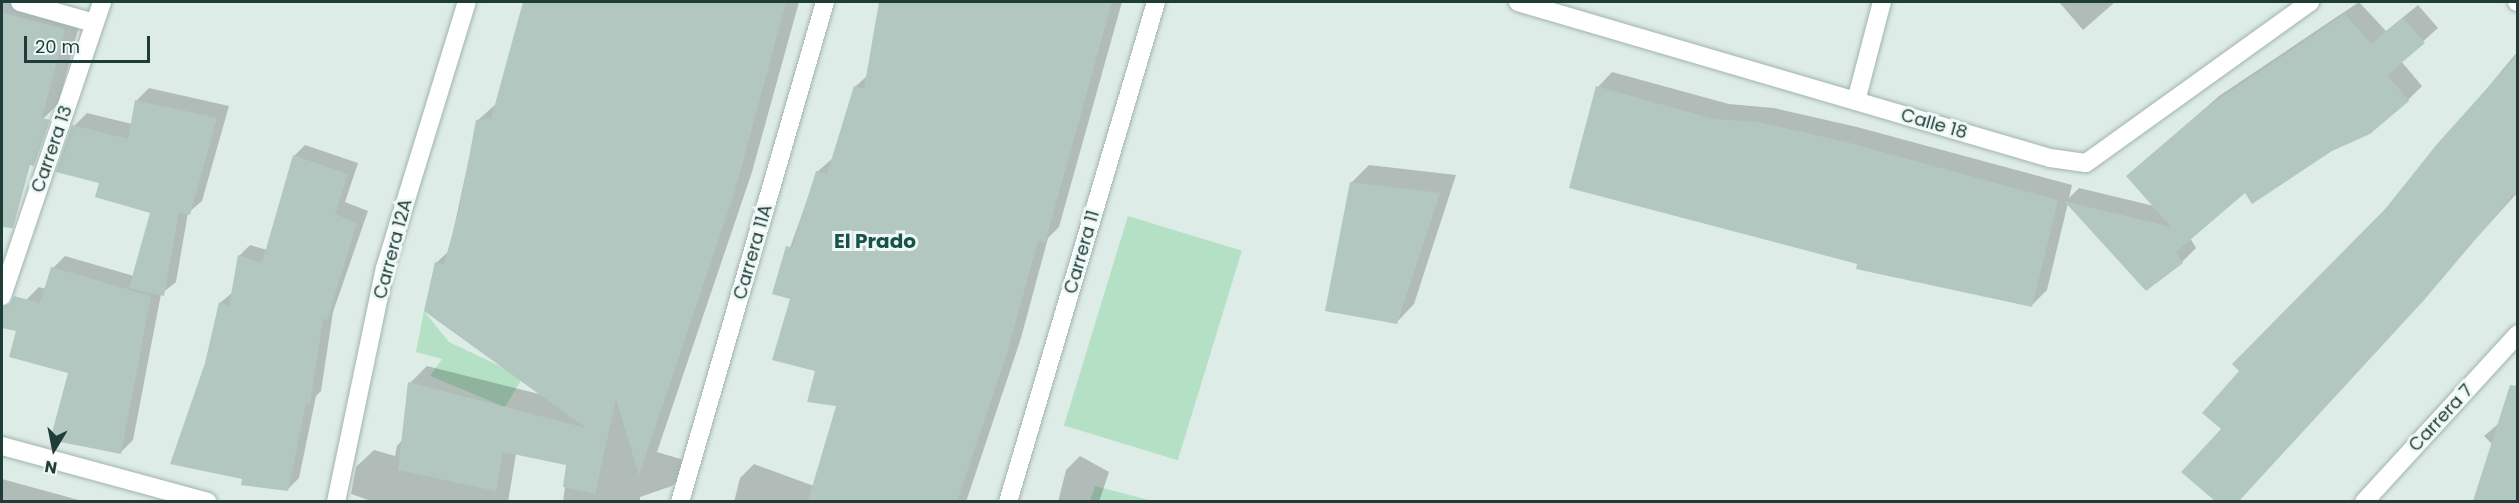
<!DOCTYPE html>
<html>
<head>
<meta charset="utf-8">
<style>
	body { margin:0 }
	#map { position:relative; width:2519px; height:503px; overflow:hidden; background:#deece7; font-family:Poppins,sans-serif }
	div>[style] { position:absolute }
	.green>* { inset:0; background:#b4e0c5; transform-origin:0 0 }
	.shadow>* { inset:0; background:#0003 }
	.building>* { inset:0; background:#b3c7c1 }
	.roads { filter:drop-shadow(0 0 2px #a1b4af) drop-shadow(0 0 2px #a1b4af) }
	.minor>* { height:18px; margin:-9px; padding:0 9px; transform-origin:9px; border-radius:9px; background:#fff }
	span { translate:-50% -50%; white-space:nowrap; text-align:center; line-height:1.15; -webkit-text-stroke:6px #eff8f5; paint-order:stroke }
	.street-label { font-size:18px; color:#1e3d39 }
	.neighbourhood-label { font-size:20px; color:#17524b; font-weight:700 }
	.frame { position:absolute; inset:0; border:3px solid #1e3d39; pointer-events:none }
	.north { position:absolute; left:24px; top:419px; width:60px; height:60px; -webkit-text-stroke:4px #eff8f5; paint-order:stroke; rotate:190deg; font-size:16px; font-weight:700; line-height:24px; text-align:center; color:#1e3d39 }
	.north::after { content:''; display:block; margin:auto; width:21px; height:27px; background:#1e3d39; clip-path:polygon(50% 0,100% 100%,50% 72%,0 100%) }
	.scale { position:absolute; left:24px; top:36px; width:126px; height:27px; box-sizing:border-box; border:3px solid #1e3d39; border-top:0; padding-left:8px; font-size:18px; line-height:21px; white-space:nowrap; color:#1e3d39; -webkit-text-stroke:4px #eff8f5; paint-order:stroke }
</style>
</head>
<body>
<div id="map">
	<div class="green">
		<div style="left:1128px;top:216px;width:119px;height:219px;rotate:17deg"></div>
		<div style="clip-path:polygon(424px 311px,449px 342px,523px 377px,505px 407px,430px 376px,442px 359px,416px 352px)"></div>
		<div style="clip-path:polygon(1095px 486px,1153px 501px,1090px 501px)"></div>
	</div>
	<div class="shadow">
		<div style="clip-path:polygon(2px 2px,47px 2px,83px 11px,58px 104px,41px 121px,2px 226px)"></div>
		<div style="clip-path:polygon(525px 2px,799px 2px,752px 172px,657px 452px,691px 462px,690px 468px,672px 486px,640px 497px,640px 502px,563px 502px,568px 464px,516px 454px,508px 502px,374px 502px,351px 494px,356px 467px,374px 450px,395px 456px,397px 446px,403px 439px,410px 383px,427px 366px,543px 395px,436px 263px,449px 251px,477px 121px,497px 103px)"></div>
		<div style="clip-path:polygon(881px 2px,955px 2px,925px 147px,960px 156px,1006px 2px,1122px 2px,1059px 227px,1048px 238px,1021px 338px,966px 502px,734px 502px,740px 478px,754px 464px,814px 486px,838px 405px,816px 370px,792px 298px,774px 293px,817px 172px,833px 158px,855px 87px,868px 75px)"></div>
		<div style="clip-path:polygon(2059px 2px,2115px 2px,2083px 30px)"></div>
		<div style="clip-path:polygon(2359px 2px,2386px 31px,2418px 5px,2438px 28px,2401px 61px,2422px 86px,2408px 100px,2369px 132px,2246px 190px,2190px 238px,2196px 248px,2182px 262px,2068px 203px,2047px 290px,2032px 305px,1859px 263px,1598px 87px,1612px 72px,1729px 104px,1774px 108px,1857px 127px,2072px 185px,2069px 198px,2079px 188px,2154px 206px,2128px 176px,2219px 96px)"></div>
		<div style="clip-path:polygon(2518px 51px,2518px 192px,2238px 502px,2217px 502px,2183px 472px,2223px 429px,2387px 209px)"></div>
		<div style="clip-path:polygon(149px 88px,229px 106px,202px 201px,188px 213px,176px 282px,161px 294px,133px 440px,120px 453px,27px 299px,39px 287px,46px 289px,53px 268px,65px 256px,134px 276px,152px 212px,100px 182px,74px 126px,87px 113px,132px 124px,136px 101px)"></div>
		<div style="clip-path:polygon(305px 145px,358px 163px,345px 202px,368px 211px,333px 312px,321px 391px,316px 396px,299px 478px,288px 489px,244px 477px,207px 363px,220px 303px,233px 292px,239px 256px,250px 245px,267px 250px,294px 156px)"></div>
		<div style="clip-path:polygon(1369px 165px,1456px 175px,1414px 304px,1396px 323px,1351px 183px)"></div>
		<div style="clip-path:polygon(2518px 407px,2518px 502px,2479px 502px,2476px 499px,2493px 445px,2484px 436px)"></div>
		<div style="clip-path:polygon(1080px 456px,1109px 472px,1099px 502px,1058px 502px,1066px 470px)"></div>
		<div style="clip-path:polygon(2px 479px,86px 502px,2px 502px)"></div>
	</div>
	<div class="building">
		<div style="clip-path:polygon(523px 2px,786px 2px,735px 191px,639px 475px,616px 399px,595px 494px,563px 487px,566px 465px,503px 452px,496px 491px,398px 470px,408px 382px,586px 428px,424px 311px,435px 262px,444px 264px,460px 206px,476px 120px,491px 119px)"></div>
		<div style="clip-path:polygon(879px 2px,1112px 2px,1045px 243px,1038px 241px,1007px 353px,957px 501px,808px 501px,836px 406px,807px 402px,815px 371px,772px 360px,790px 299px,772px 294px,786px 246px,792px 248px,816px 171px,827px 174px,854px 86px,864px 89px)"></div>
		<div style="clip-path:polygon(2px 13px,65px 29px,42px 118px,50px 120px,34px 166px,30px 165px,13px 228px,2px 227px)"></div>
		<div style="clip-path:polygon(2345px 14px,2371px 44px,2403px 18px,2425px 43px,2387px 75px,2409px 101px,2370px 134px,2332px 151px,2252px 204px,2245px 193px,2176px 252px,2183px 263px,2146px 291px,2064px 201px,2171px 227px,2126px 176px,2203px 110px)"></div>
		<div style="clip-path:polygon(2517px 55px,2517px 190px,2425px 299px,2239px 501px,2215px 501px,2181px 472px,2221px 429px,2202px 413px,2239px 371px,2232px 364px,2386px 208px,2437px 144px)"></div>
		<div style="clip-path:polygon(1596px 86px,1713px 119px,1758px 122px,1842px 141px,2058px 200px,2032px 307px,1856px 269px,1857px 264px,1812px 252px,1569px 188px)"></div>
		<div style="clip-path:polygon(135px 100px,217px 118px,190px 215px,179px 212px,164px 296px,129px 288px,150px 213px,95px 197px,99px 183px,56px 172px,72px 125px,128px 139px)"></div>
		<div style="clip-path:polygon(293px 155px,348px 174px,335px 214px,357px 223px,327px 320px,323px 319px,310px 404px,306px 403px,288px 491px,241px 485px,242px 479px,170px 464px,205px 363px,219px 302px,229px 306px,238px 255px,262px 263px)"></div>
		<div style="clip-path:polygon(1350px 182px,1440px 193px,1397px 324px,1325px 311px)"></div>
		<div style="clip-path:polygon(51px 267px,151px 296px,121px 454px,50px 440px,68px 373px,9px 357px,16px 331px,2px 328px,2px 307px,10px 304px,14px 296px,40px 303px)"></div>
		<div style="clip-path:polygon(2510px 385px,2517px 386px,2517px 501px,2473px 501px)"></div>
	</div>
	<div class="roads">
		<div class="minor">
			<div style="left:20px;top:2px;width:77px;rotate:15.8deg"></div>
			<div style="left:1518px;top:2px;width:554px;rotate:16.34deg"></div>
			<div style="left:2050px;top:158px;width:36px;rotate:8deg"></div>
			<div style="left:2086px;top:163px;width:276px;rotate:-35.7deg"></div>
			<div style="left:2517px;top:2px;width:1px"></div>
			<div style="left:1856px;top:101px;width:102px;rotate:-75.3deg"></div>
			<div style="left:2px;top:296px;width:311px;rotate:-71.2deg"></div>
			<div style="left:2px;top:446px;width:213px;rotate:15.2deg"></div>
			<div style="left:336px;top:502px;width:239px;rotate:-78.2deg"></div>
			<div style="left:385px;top:268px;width:278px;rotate:-72.9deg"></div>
			<div style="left:680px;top:502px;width:521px;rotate:-73.83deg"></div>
			<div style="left:1008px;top:502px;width:521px;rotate:-73.51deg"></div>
			<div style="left:2364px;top:502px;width:228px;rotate:-47.5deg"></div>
		</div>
	</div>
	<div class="street-label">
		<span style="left:1934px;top:124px;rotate:16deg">Calle 18</span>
		<span style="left:52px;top:149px;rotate:-71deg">Carrera 13</span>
		<span style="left:393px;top:249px;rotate:-75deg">Carrera 12A</span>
		<span style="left:753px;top:252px;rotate:-74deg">Carrera 11A</span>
		<span style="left:1082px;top:252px;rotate:-74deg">Carrera 11</span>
		<span style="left:2441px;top:418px;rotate:-47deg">Carrera 7</span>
	</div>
	<div class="neighbourhood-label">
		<span style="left:875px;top:241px">El Prado</span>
	</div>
	<div class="frame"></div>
	<div class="north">N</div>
	<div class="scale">20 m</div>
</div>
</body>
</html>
